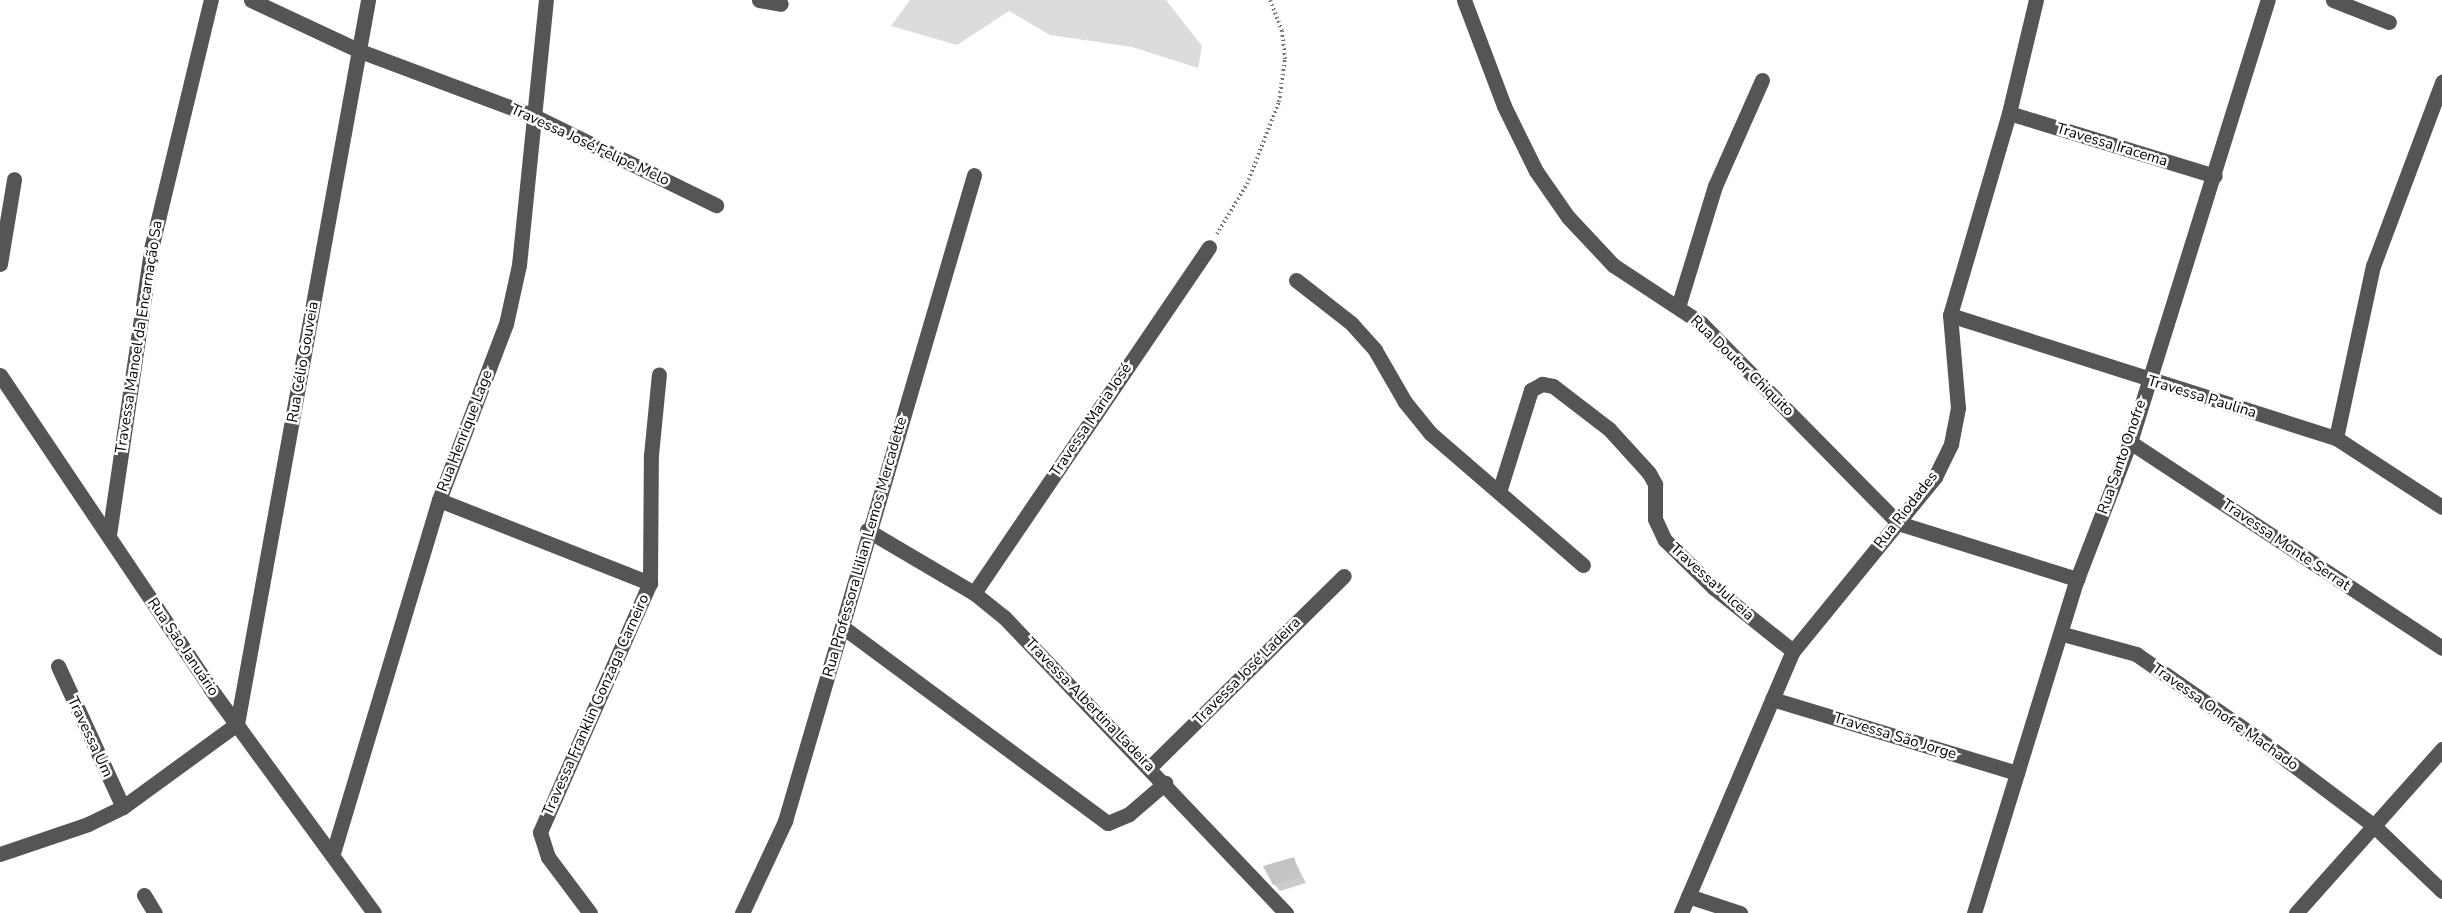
<!DOCTYPE html>
<html>
<head>
<meta charset="utf-8">
<style>
	body { margin:0 }
	#map { position:relative; width:2442px; height:913px; overflow:hidden; background:#fff; font-family:"Nunito Sans",sans-serif }
	div>[style] { position:absolute }
	.green>* { inset:0; background:#dcdcdc }
	.shadow>* { inset:0; background:#0003 }
	.building>* { inset:0; background:#c4c4c4 }
	.path>* { height:4px; margin-top:-2px; transform-origin:0; background:repeating-linear-gradient(90deg,#777 0 1.5px,transparent 0 4.5px) }
	.minor>* { height:15px; margin:-7.5px; padding:0 7.5px; transform-origin:7.5px; border-radius:7.5px; background:#555 }
	span { translate:-50% -50%; white-space:nowrap; text-align:center; line-height:1.15; -webkit-text-stroke:5px #fff; paint-order:stroke }
	.street-label { font-size:15px; color:#000 }
</style>
</head>
<body>
<div id="map">
	<div class="green">
		<div style="clip-path:polygon(910px 0,1166px 0,1202px 46px,1198px 68px,1132px 47px,1050px 35px,1009px 11px,957px 45px,891px 26px)"></div>
	</div>
	<div class="shadow">
		<div style="clip-path:polygon(1294px 859px,1306px 883px,1280px 891px,1274px 884px)"></div>
	</div>
	<div class="building">
		<div style="clip-path:polygon(1294px 857px,1300px 877px,1273px 885px,1263px 866px)"></div>
	</div>
	<div class="path">
		<div style="left:1217px;top:234px;width:58px;rotate:-59deg"></div>
		<div style="left:1247px;top:184px;width:88px;rotate:-68.7deg"></div>
		<div style="left:1279px;top:102px;width:43px;rotate:-82.1deg"></div>
		<div style="left:1285px;top:59px;width:28px;rotate:-96deg"></div>
		<div style="left:1282px;top:31px;width:33px;rotate:-111deg"></div>
	</div>
	<div class="minor">
		<div style="left:251px;top:0;width:120px;rotate:25.1deg"></div>
		<div style="left:360px;top:51px;width:186px;rotate:20.5deg"></div>
		<div style="left:534px;top:116px;width:203px;rotate:26.1deg"></div>
		<div style="left:759px;top:0;width:22px;rotate:10deg"></div>
		<div style="left:1464px;top:0;width:113px;rotate:69.3deg"></div>
		<div style="left:1504px;top:106px;width:72px;rotate:63.8deg"></div>
		<div style="left:1536px;top:171px;width:56px;rotate:55.2deg"></div>
		<div style="left:1568px;top:217px;width:66px;rotate:46.8deg"></div>
		<div style="left:1613px;top:265px;width:105px;rotate:33.4deg"></div>
		<div style="left:1701px;top:323px;width:281px;rotate:45.4deg"></div>
		<div style="left:1898px;top:523px;width:188px;rotate:17.4deg"></div>
		<div style="left:2333px;top:0;width:60px;rotate:21.4deg"></div>
		<div style="left:2009px;top:113px;width:215px;rotate:17deg"></div>
		<div style="left:0;top:264px;width:86px;rotate:-80.6deg"></div>
		<div style="left:1296px;top:280px;width:70px;rotate:38deg"></div>
		<div style="left:1351px;top:323px;width:36px;rotate:48deg"></div>
		<div style="left:1375px;top:350px;width:60px;rotate:60deg"></div>
		<div style="left:1405px;top:402px;width:40px;rotate:51deg"></div>
		<div style="left:1430px;top:433px;width:202px;rotate:40.8deg"></div>
		<div style="left:1678px;top:307px;width:127px;rotate:-73deg"></div>
		<div style="left:1715px;top:186px;width:116px;rotate:-66.1deg"></div>
		<div style="left:1950px;top:315px;width:405px;rotate:17.7deg"></div>
		<div style="left:2336px;top:438px;width:126px;rotate:33.1deg"></div>
		<div style="left:0;top:375px;width:377px;rotate:56.1deg"></div>
		<div style="left:210px;top:688px;width:278px;rotate:53.9deg"></div>
		<div style="left:2336px;top:438px;width:176px;rotate:-77.9deg"></div>
		<div style="left:2373px;top:266px;width:197px;rotate:-69.4deg"></div>
		<div style="left:2130px;top:442px;width:374px;rotate:33.4deg"></div>
		<div style="left:1499px;top:492px;width:107px;rotate:-72.6deg"></div>
		<div style="left:1531px;top:390px;width:13px;rotate:-29deg"></div>
		<div style="left:1542px;top:384px;width:11px;rotate:10deg"></div>
		<div style="left:1553px;top:386px;width:71px;rotate:37.5deg"></div>
		<div style="left:1609px;top:429px;width:59px;rotate:47.7deg"></div>
		<div style="left:1649px;top:473px;width:13px;rotate:61deg"></div>
		<div style="left:1655px;top:484px;width:35px;rotate:90deg"></div>
		<div style="left:1655px;top:519px;width:23px;rotate:65deg"></div>
		<div style="left:1665px;top:540px;width:69px;rotate:44.4deg"></div>
		<div style="left:1714px;top:588px;width:101px;rotate:38.6deg"></div>
		<div style="left:439px;top:500px;width:227px;rotate:21.5deg"></div>
		<div style="left:867px;top:530px;width:124px;rotate:30.5deg"></div>
		<div style="left:974px;top:593px;width:38px;rotate:39deg"></div>
		<div style="left:1004px;top:617px;width:409px;rotate:46.4deg"></div>
		<div style="left:109px;top:535px;width:289px;rotate:-81.6deg"></div>
		<div style="left:151px;top:249px;width:256px;rotate:-76.5deg"></div>
		<div style="left:974px;top:593px;width:418px;rotate:-55.8deg"></div>
		<div style="left:844px;top:628px;width:328px;rotate:36.5deg"></div>
		<div style="left:1108px;top:823px;width:23px;rotate:-23deg"></div>
		<div style="left:1129px;top:814px;width:48px;rotate:-40.7deg"></div>
		<div style="left:2063px;top:634px;width:76px;rotate:15.3deg"></div>
		<div style="left:2136px;top:654px;width:146px;rotate:34.7deg"></div>
		<div style="left:2256px;top:737px;width:148px;rotate:37deg"></div>
		<div style="left:2374px;top:826px;width:94px;rotate:43.7deg"></div>
		<div style="left:58px;top:666px;width:155px;rotate:65.3deg"></div>
		<div style="left:1772px;top:699px;width:256px;rotate:16.8deg"></div>
		<div style="left:1150px;top:767px;width:272px;rotate:-44.6deg"></div>
		<div style="left:333px;top:853px;width:369px;rotate:-73.3deg"></div>
		<div style="left:439px;top:500px;width:188px;rotate:-69.2deg"></div>
		<div style="left:506px;top:324px;width:60px;rotate:-77.6deg"></div>
		<div style="left:519px;top:265px;width:266px;rotate:-84.2deg"></div>
		<div style="left:0;top:854px;width:93px;rotate:-18.8deg"></div>
		<div style="left:88px;top:824px;width:39px;rotate:-26deg"></div>
		<div style="left:123px;top:807px;width:141px;rotate:-36.1deg"></div>
		<div style="left:237px;top:724px;width:736px;rotate:-79.74deg"></div>
		<div style="left:144px;top:895px;width:21px;rotate:59deg"></div>
		<div style="left:1688px;top:896px;width:55px;rotate:18.1deg"></div>
		<div style="left:590px;top:913px;width:70px;rotate:-126.9deg"></div>
		<div style="left:548px;top:857px;width:26px;rotate:-108deg"></div>
		<div style="left:540px;top:832px;width:272px;rotate:-66.2deg"></div>
		<div style="left:650px;top:583px;width:128px;rotate:-89.6deg"></div>
		<div style="left:651px;top:455px;width:81px;rotate:-84.4deg"></div>
		<div style="left:742px;top:913px;width:102px;rotate:-64.9deg"></div>
		<div style="left:785px;top:821px;width:673px;rotate:-73.69deg"></div>
		<div style="left:1681px;top:913px;width:285px;rotate:-66.9deg"></div>
		<div style="left:1793px;top:651px;width:225px;rotate:-50.8deg"></div>
		<div style="left:1935px;top:477px;width:37px;rotate:-64deg"></div>
		<div style="left:1951px;top:444px;width:37px;rotate:-79deg"></div>
		<div style="left:1958px;top:408px;width:93px;rotate:-94.9deg"></div>
		<div style="left:1950px;top:315px;width:210px;rotate:-73.7deg"></div>
		<div style="left:2009px;top:113px;width:116px;rotate:-76.6deg"></div>
		<div style="left:1974px;top:913px;width:350px;rotate:-72.9deg"></div>
		<div style="left:2077px;top:579px;width:147px;rotate:-68.9deg"></div>
		<div style="left:2130px;top:442px;width:463px;rotate:-72.7deg"></div>
		<div style="left:2296px;top:913px;width:220px;rotate:-48.3deg"></div>
	</div>
	<div class="street-label">
		<span style="left:590px;top:145px;rotate:25deg">Travessa José Felipe Melo</span>
		<span style="left:2112px;top:145px;rotate:17deg">Travessa Iracema</span>
		<span style="left:139px;top:337px;rotate:-81deg">Travessa Manoel da Encarnação Sa</span>
		<span style="left:303px;top:362px;rotate:-80deg">Rua Célio Gouveia</span>
		<span style="left:1742px;top:366px;rotate:44deg">Rua Doutor Chiquito</span>
		<span style="left:2202px;top:397px;rotate:17deg">Travessa Paulina</span>
		<span style="left:1091px;top:420px;rotate:-56deg">Travessa Maria José</span>
		<span style="left:465px;top:431px;rotate:-69deg">Rua Henrique Lage</span>
		<span style="left:2122px;top:457px;rotate:-71deg">Rua Santo Onofre</span>
		<span style="left:1906px;top:510px;rotate:-52deg">Rua Riodades</span>
		<span style="left:2286px;top:545px;rotate:34deg">Travessa Monte Serrat</span>
		<span style="left:865px;top:547px;rotate:-74deg">Rua Professora Lilian Lemos Mercadette</span>
		<span style="left:1712px;top:582px;rotate:42deg">Travessa Julceia</span>
		<span style="left:183px;top:647px;rotate:56deg">Rua São Januário</span>
		<span style="left:1247px;top:671px;rotate:-45deg">Travessa José Ladeira</span>
		<span style="left:596px;top:705px;rotate:-66deg">Travessa Franklin Gonzaga Carneiro</span>
		<span style="left:1090px;top:705px;rotate:46deg">Travessa Albertina Ladeira</span>
		<span style="left:2225px;top:717px;rotate:35deg">Travessa Onofre Machado</span>
		<span style="left:1895px;top:736px;rotate:17deg">Travessa São Jorge</span>
		<span style="left:90px;top:737px;rotate:65deg">Travessa Um</span>
	</div>
</div>
</body>
</html>
